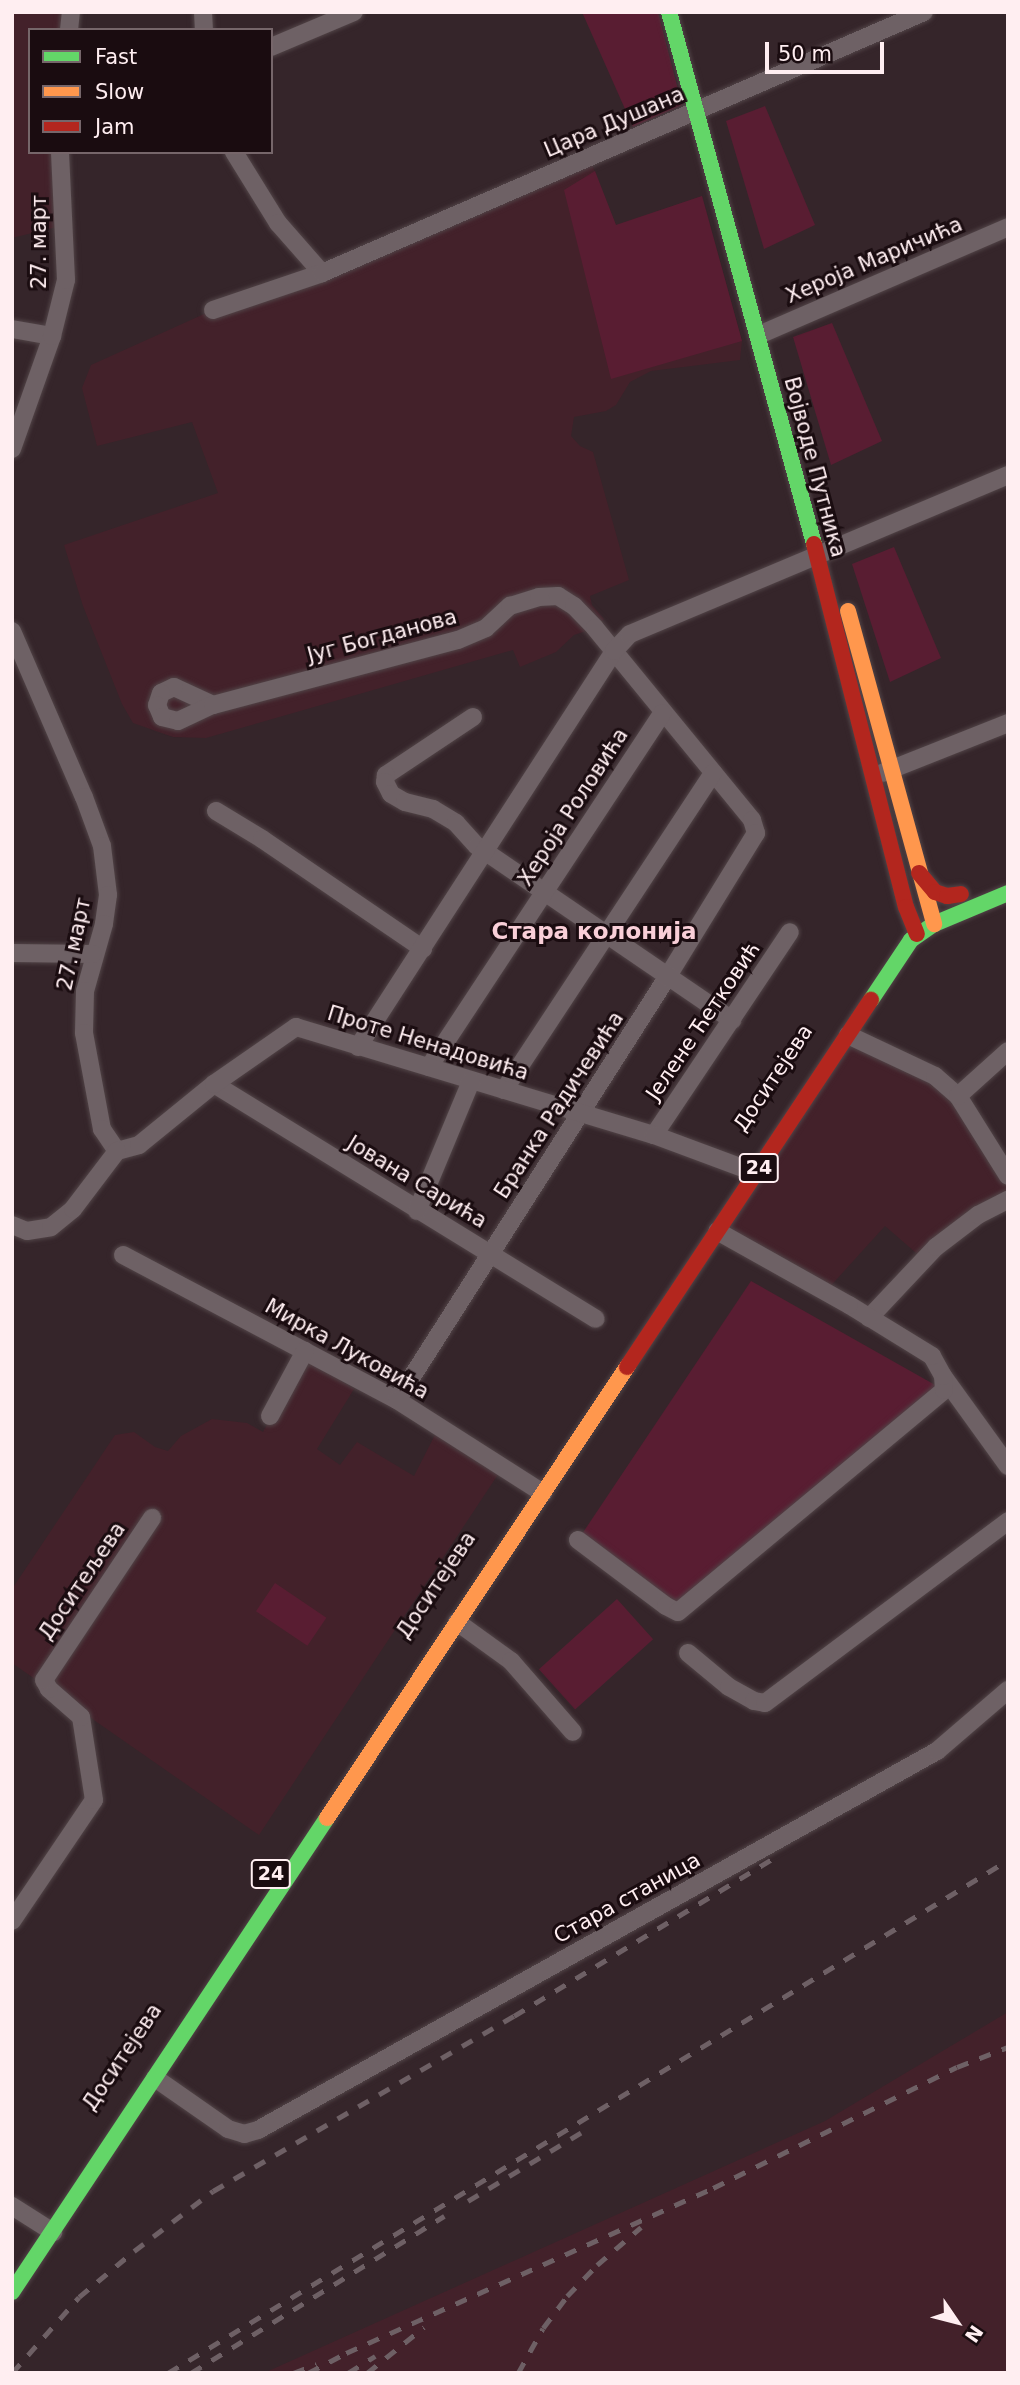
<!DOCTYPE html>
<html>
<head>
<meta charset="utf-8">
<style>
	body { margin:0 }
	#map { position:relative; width:1020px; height:2385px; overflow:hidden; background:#35252a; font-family:"DejaVu Sans",sans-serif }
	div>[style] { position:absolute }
	.built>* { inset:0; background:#43212a }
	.green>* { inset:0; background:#591d32; transform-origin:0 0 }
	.roads { filter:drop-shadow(0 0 2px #514447) drop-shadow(0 0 2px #514447) }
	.street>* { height:18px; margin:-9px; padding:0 9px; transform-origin:9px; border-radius:9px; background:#6e6165 }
	.fast>* { height:16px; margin:-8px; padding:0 8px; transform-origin:8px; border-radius:8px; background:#63d668 }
	.slow>* { height:16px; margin:-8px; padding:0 8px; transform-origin:8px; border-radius:8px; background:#ff974d }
	.jam>* { height:16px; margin:-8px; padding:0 8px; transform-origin:8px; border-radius:8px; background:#b3261e }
	.rail>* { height:4.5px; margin-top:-2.25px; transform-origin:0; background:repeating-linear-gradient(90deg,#6e6065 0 12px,transparent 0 24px) }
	span { translate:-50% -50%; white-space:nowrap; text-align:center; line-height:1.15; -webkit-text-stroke:6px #1a0c10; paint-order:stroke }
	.shield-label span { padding:2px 5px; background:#1a0c10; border:2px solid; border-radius:5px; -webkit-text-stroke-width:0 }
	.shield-label { font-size:19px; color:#ffeef1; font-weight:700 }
	.street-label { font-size:21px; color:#ffeef1 }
	.neighbourhood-label { font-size:23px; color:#f9cfd8; font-weight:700 }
	.frame { position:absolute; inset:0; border:14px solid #ffeef1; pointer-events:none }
	.legend { position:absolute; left:28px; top:28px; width:245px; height:126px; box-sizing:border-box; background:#1a0c10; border:2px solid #76666a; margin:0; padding:9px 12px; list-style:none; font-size:21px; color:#ffeef1 }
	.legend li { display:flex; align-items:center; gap:14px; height:35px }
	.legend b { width:35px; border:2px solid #76666a }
	.north { position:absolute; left:922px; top:2287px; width:70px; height:70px; -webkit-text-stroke:5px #1a0c10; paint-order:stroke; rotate:125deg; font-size:19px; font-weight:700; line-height:28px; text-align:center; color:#ffeef1 }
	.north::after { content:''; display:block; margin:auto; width:24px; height:32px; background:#ffeef1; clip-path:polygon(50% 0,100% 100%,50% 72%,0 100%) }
	.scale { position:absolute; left:765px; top:42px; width:119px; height:32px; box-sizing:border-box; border:4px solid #ffeef1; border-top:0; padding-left:9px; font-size:21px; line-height:24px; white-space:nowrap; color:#ffeef1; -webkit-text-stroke:5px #1a0c10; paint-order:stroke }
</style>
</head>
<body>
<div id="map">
	<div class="built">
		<div style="clip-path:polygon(12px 12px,71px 12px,69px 30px,30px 30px,30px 152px,60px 152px,65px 225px,12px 238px)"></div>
		<div style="clip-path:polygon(589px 157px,616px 225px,702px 196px,742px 341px,740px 360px,651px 371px,630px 382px,616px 405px,606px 411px,574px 417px,571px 436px,580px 446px,593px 452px,629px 580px,590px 596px,592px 605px,604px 619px,595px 628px,574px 635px,556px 652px,520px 667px,513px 650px,206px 738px,173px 737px,133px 723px,122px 704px,83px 606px,64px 545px,218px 493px,192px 422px,97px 446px,82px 388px,91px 365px,213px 310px)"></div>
		<div style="clip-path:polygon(848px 1035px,935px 1076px,1008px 1176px,1008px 1200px,923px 1259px,885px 1226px,826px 1291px,717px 1231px)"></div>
		<div style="clip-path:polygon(305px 1357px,354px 1389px,317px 1449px,340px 1465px,357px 1442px,414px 1476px,437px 1431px,501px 1470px,259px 1835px,12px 1663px,12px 1589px,115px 1435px,134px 1432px,155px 1447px,168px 1451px,181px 1436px,212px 1419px,247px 1423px,263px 1432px)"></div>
		<div style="clip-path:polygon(1008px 2012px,1008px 2373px,264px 2373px,825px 2121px)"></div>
	</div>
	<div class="green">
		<div style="clip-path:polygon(582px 12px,658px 12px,682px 105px,633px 127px)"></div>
		<div style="clip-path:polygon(765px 106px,815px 225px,764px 249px,726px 121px)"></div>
		<div style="clip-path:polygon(595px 171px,616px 225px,702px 196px,742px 341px,611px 379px,564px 190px)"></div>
		<div style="clip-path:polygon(832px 323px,882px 441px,831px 465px,793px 337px)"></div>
		<div style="clip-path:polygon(894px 547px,941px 658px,890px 682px,852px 564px)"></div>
		<div style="clip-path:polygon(751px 1281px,944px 1390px,678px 1612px,578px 1540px)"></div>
		<div style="left:275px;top:1583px;width:62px;height:34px;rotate:34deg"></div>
		<div style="left:617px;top:1599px;width:54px;height:105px;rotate:48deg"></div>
	</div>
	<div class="roads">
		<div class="street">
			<div style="left:203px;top:12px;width:18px;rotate:87deg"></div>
			<div style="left:69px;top:30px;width:18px;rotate:-84deg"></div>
			<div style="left:271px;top:47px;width:90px;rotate:-22.9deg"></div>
			<div style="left:234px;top:152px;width:84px;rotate:58.2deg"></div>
			<div style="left:278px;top:223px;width:67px;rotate:48.7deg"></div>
			<div style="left:213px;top:310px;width:115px;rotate:-18.7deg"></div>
			<div style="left:322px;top:273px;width:656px;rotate:-23.44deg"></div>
			<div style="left:12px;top:329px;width:41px;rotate:9.9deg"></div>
			<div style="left:759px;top:335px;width:271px;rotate:-23.4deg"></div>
			<div style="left:12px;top:449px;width:120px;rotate:-70.5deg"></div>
			<div style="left:52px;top:336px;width:58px;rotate:-76deg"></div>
			<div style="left:66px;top:280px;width:128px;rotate:-92.7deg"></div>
			<div style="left:12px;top:631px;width:181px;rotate:66.6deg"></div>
			<div style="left:84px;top:797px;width:52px;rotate:69.8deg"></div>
			<div style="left:102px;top:846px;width:49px;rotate:83deg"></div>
			<div style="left:108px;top:895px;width:29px;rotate:98deg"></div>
			<div style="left:104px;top:924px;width:70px;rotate:105.8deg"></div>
			<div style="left:85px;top:991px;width:42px;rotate:91.4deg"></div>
			<div style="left:84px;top:1033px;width:98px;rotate:79.4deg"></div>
			<div style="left:102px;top:1129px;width:27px;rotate:56deg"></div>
			<div style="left:213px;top:705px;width:43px;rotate:-155.2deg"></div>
			<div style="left:174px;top:687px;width:14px;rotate:155deg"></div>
			<div style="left:161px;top:693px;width:13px;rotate:108deg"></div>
			<div style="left:157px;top:705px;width:13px;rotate:67deg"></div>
			<div style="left:162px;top:717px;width:16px;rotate:14deg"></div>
			<div style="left:178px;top:721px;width:38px;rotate:-25deg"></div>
			<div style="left:213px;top:705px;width:253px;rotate:-14.9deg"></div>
			<div style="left:458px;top:640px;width:30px;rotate:-23deg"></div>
			<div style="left:486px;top:628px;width:33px;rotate:-43deg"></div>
			<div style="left:510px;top:606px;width:30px;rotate:-17deg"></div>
			<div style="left:539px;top:597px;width:19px;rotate:-3deg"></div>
			<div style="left:558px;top:596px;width:19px;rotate:32deg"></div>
			<div style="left:574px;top:606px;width:30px;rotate:46deg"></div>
			<div style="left:595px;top:628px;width:248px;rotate:50.7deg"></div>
			<div style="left:752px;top:820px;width:14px;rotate:73deg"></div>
			<div style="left:756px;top:833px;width:168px;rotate:121.6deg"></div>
			<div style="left:668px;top:976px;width:503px;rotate:122.58deg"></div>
			<div style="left:473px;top:717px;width:105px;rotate:146.3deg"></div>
			<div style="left:386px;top:775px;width:7px;rotate:98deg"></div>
			<div style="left:385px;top:782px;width:13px;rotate:63deg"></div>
			<div style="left:391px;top:794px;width:16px;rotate:30deg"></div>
			<div style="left:405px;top:802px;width:29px;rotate:14deg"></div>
			<div style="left:433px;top:809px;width:27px;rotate:31deg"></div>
			<div style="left:456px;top:823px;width:31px;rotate:48deg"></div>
			<div style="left:477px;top:846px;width:309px;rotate:34.3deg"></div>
			<div style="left:882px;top:773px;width:136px;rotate:-21.6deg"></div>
			<div style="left:216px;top:811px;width:54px;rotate:31.3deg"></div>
			<div style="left:262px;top:839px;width:195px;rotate:34.3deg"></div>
			<div style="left:12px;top:953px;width:81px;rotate:0.7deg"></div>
			<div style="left:848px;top:1035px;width:96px;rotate:25.2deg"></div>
			<div style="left:935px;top:1076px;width:30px;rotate:41deg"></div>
			<div style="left:958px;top:1096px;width:94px;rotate:58deg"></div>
			<div style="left:358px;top:1047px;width:472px;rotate:-57.1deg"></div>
			<div style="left:614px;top:651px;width:23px;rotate:-47deg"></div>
			<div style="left:630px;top:634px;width:410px;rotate:-22.8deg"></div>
			<div style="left:429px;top:1067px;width:424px;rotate:-56.6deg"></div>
			<div style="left:214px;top:1084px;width:448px;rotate:31.6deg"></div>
			<div style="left:504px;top:1090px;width:380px;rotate:-56.6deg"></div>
			<div style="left:958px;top:1096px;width:67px;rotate:-42deg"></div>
			<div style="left:654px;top:1135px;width:244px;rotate:-56.2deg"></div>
			<div style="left:117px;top:1151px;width:23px;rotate:-15deg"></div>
			<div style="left:139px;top:1145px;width:97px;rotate:-39.1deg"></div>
			<div style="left:214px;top:1084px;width:100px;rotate:-34.8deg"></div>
			<div style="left:296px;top:1027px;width:374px;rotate:16.8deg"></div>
			<div style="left:654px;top:1135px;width:109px;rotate:20.4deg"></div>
			<div style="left:417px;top:1211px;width:141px;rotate:-67.4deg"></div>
			<div style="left:12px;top:1225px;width:16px;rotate:22deg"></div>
			<div style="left:27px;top:1231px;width:24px;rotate:-9deg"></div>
			<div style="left:51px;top:1227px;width:28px;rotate:-39deg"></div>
			<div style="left:73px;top:1209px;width:73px;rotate:-52.8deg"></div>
			<div style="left:123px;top:1255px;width:310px;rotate:27.9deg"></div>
			<div style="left:397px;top:1400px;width:173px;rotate:32.5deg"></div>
			<div style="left:869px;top:1318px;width:98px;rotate:-46.7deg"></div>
			<div style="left:936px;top:1247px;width:53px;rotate:-37.3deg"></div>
			<div style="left:978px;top:1215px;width:34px;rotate:-27deg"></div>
			<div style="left:943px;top:1376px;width:111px;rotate:54.2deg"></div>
			<div style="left:270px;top:1416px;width:74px;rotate:-61.7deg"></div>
			<div style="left:578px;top:1540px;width:110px;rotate:36.9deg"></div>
			<div style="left:666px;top:1606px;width:13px;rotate:27deg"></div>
			<div style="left:678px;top:1612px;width:346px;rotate:-39.8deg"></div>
			<div style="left:944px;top:1390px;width:14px;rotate:-94deg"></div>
			<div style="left:943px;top:1376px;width:23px;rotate:-119deg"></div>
			<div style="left:932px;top:1356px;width:97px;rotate:-148.4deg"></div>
			<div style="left:849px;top:1305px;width:151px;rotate:-150.7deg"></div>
			<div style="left:457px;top:1622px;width:67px;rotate:35.8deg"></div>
			<div style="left:511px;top:1661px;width:94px;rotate:48.9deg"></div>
			<div style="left:688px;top:1653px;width:53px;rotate:39.7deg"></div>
			<div style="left:729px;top:1687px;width:29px;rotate:29deg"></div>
			<div style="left:754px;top:1701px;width:11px;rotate:10deg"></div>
			<div style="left:765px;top:1703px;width:304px;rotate:-36.8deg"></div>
			<div style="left:12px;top:1921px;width:146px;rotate:-55.9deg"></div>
			<div style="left:94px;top:1800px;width:84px;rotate:-98.9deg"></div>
			<div style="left:81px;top:1717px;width:43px;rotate:-138.8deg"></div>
			<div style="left:49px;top:1689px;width:10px;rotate:-119deg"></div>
			<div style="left:44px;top:1680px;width:195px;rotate:-56.3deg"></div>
			<div style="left:155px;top:2078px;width:89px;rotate:34.9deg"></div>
			<div style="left:228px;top:2129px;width:17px;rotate:17deg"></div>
			<div style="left:244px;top:2134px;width:15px;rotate:-16deg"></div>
			<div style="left:258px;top:2130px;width:778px;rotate:-29.17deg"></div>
			<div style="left:937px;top:1751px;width:94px;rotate:-40.7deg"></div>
			<div style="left:12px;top:2206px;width:49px;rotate:32.4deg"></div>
		</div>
		<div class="fast">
			<div style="left:669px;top:12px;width:551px;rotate:74.75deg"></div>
			<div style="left:871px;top:1000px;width:72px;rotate:-56.3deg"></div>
			<div style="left:911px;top:940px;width:28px;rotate:-35deg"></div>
			<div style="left:934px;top:924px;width:80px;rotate:-22.7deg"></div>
			<div style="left:12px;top:2292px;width:569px;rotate:-56.39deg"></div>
		</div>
		<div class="slow">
			<div style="left:848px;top:611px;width:325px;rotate:74.6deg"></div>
			<div style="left:327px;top:1818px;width:542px;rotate:-56.37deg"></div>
		</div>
		<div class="jam">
			<div style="left:814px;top:544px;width:374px;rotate:75.8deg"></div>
			<div style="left:906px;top:907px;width:29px;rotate:68deg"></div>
			<div style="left:919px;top:873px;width:25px;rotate:50deg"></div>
			<div style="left:935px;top:892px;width:13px;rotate:18deg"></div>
			<div style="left:947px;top:896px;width:14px;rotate:-8deg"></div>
			<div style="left:627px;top:1367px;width:441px;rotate:-56.4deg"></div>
		</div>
	</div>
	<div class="rail">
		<div style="left:468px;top:2201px;width:143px;rotate:-31.2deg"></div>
		<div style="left:12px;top:2373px;width:101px;rotate:-48.6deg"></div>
		<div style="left:79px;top:2297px;width:72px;rotate:-39.9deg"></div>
		<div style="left:134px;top:2251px;width:99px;rotate:-37.2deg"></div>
		<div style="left:213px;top:2191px;width:348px;rotate:-30.2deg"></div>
		<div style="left:514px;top:2016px;width:308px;rotate:-31.3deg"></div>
		<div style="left:168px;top:2373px;width:984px;rotate:-31.41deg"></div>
		<div style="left:191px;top:2373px;width:298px;rotate:-31.8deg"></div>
		<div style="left:293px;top:2373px;width:25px;rotate:-21deg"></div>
		<div style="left:308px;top:2373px;width:43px;rotate:-27.8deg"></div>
		<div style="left:346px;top:2353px;width:402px;rotate:-24.2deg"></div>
		<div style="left:713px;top:2188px;width:272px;rotate:-26.4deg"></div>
		<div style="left:957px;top:2067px;width:55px;rotate:-21.4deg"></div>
		<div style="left:348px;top:2373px;width:32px;rotate:-32deg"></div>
		<div style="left:367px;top:2373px;width:73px;rotate:-38.9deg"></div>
		<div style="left:518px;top:2373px;width:51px;rotate:-60.9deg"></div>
		<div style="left:543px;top:2328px;width:40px;rotate:-53deg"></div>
		<div style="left:567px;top:2296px;width:43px;rotate:-45.9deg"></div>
		<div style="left:597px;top:2265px;width:58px;rotate:-40.8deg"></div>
	</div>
	<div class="shield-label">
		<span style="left:759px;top:1168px">24</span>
		<span style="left:271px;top:1874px">24</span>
	</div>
	<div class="street-label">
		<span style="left:614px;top:122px;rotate:-23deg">Цара Душана</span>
		<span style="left:39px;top:242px;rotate:-90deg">27. март</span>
		<span style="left:874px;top:260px;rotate:-23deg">Хероја Маричића</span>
		<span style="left:815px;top:467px;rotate:75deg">Војводе Путника</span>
		<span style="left:382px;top:636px;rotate:-15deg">Југ Богданова</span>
		<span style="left:573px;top:807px;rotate:-57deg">Хероја Роловића</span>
		<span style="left:74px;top:944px;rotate:-78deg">27. март</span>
		<span style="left:703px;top:1021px;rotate:-56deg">Јелене Ћетковић</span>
		<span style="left:428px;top:1043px;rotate:17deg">Проте Ненадовића</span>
		<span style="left:773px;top:1078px;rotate:-56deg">Доситејева</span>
		<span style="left:559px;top:1105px;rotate:-57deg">Бранка Радичевића</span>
		<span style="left:417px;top:1182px;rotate:31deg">Јована Сарића</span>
		<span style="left:347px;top:1349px;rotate:29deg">Мирка Луковића</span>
		<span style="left:82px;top:1581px;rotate:-56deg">Доситељева</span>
		<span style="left:436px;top:1585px;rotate:-56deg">Доситејева</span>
		<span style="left:627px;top:1898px;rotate:-29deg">Стара станица</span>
		<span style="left:122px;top:2057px;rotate:-56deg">Доситејева</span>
	</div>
	<div class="neighbourhood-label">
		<span style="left:594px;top:931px">Стара колонија</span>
	</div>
	<div class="frame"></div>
	<ul class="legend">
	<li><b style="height:9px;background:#63d668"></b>Fast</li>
	<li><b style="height:9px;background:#ff974d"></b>Slow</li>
	<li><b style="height:9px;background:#b3261e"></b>Jam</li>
	</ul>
	<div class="north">N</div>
	<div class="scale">50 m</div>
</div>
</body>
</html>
